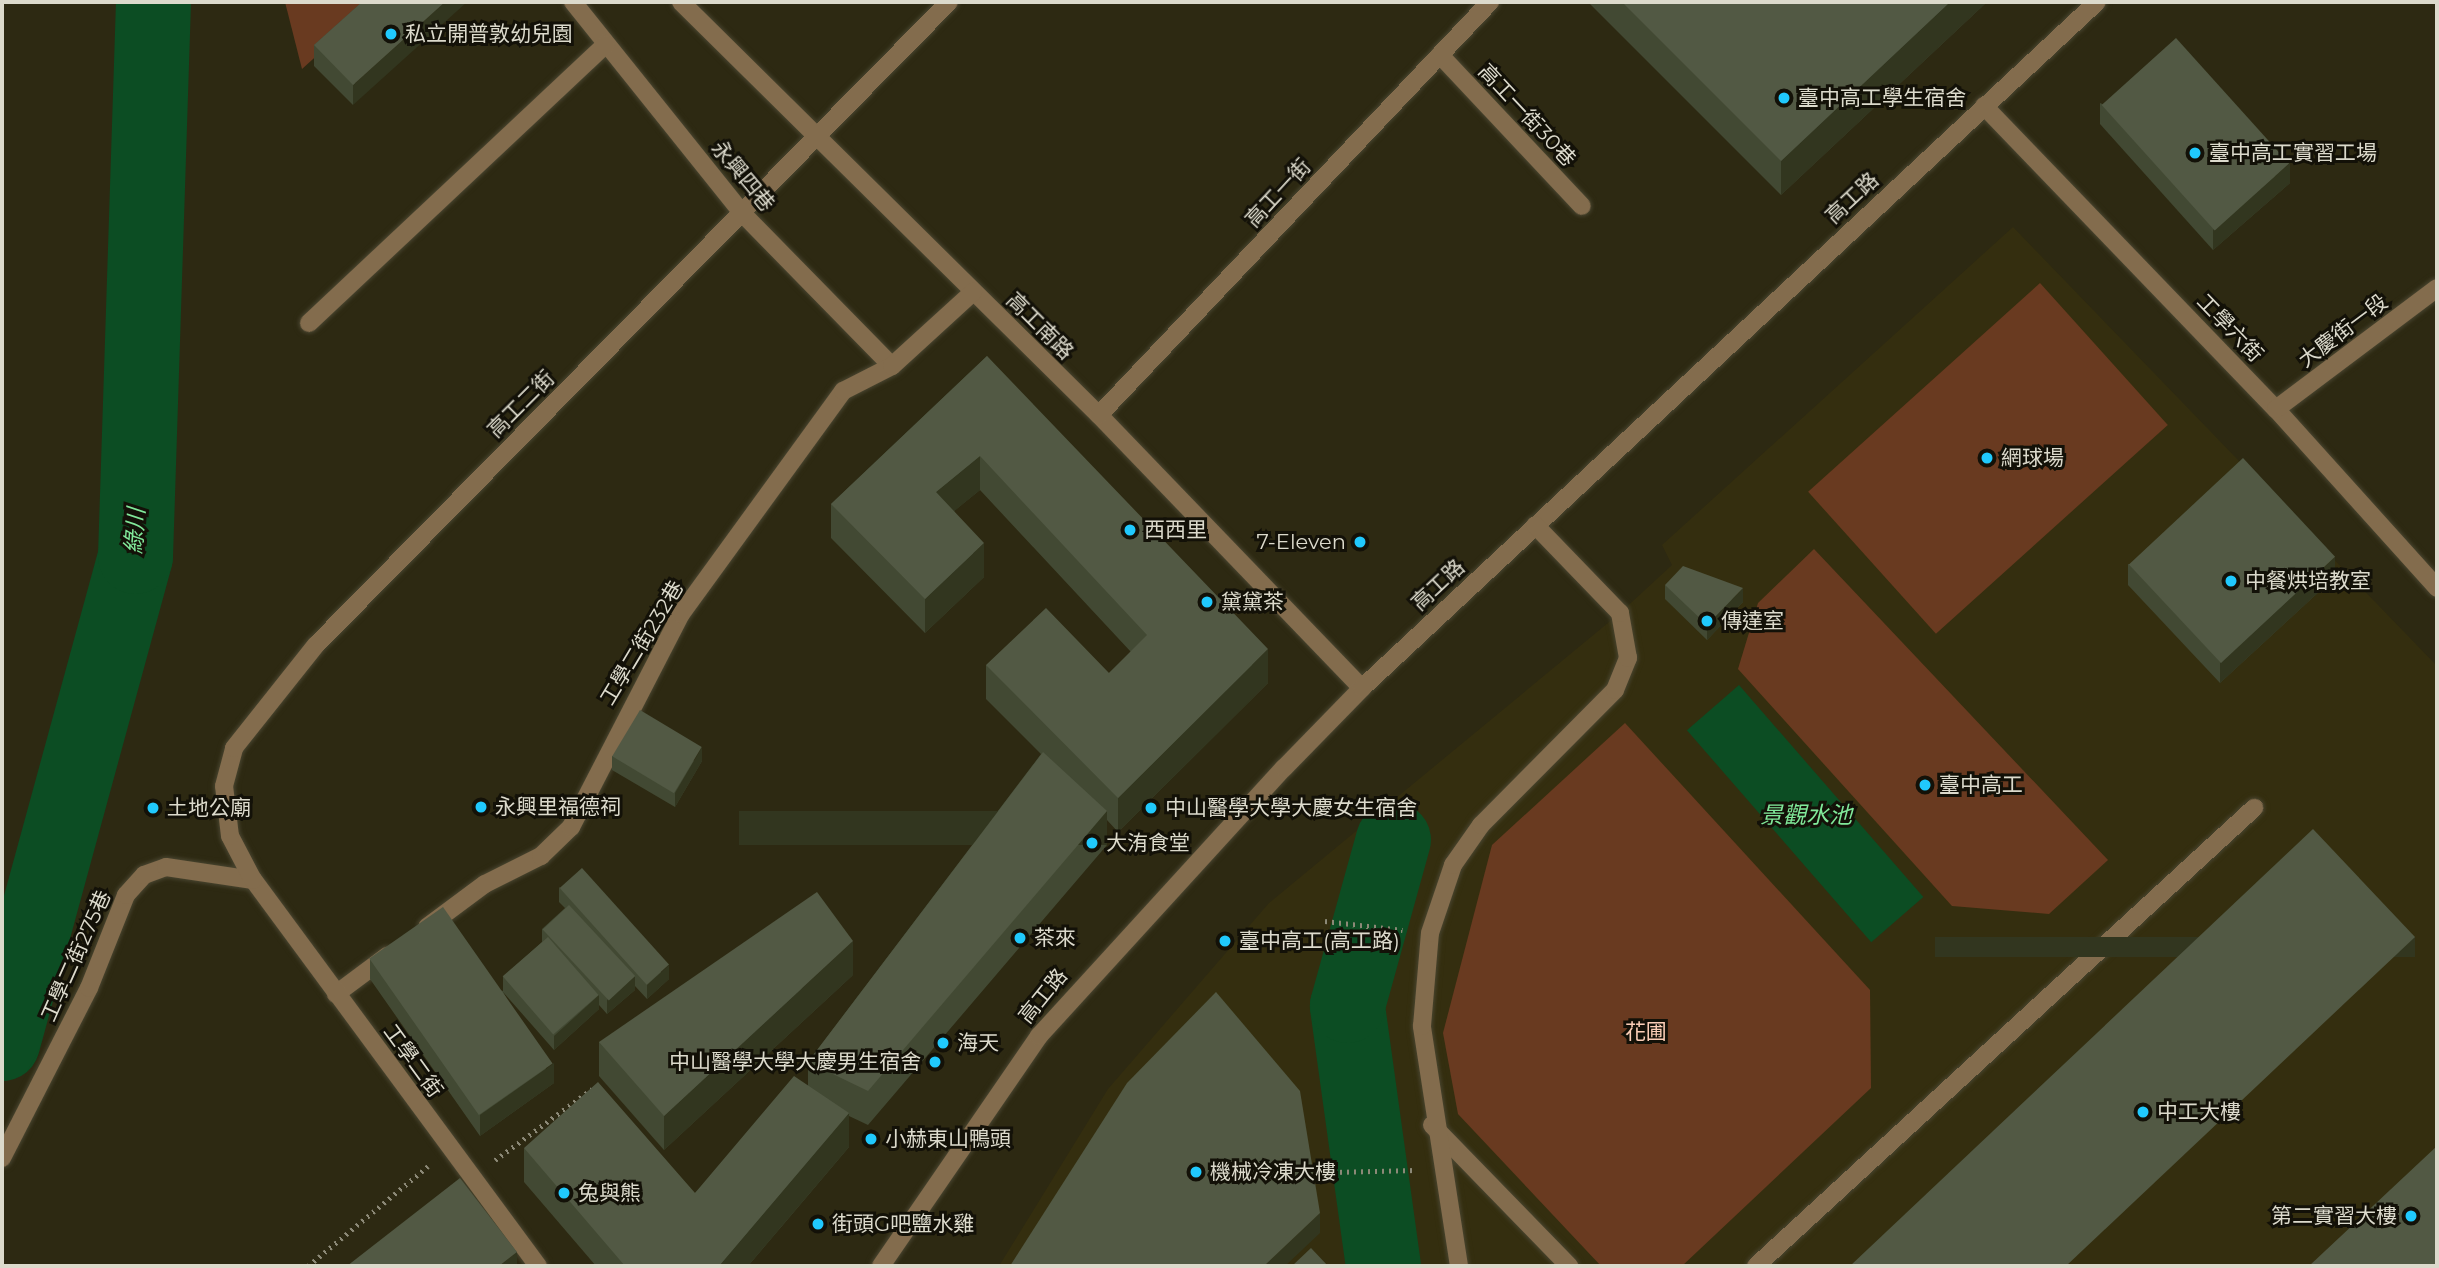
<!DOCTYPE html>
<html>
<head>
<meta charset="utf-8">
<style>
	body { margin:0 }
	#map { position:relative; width:2439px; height:1268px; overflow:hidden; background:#2d2912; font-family:Montserrat,"Noto Sans TC",sans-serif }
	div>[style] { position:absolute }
	.built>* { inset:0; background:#342e0f }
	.green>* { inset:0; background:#693a20; transform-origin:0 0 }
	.water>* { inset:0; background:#0c4d23; transform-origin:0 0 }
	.river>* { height:75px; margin:-37.5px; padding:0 37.5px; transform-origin:37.5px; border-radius:37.5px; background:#0c4d23 }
	.path>* { height:4.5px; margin-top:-2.25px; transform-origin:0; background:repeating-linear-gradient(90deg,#8c8977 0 2px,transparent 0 7px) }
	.roads { filter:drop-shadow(0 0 2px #494530) drop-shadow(0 0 2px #494530) }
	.minor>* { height:18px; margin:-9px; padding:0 9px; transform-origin:9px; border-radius:9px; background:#836c4d }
	.wall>* { inset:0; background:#424933 }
	.shaded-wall>* { inset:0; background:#32361f; transform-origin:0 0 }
	.building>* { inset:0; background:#525944; transform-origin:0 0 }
	.dots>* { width:19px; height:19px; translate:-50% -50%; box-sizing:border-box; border:4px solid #131108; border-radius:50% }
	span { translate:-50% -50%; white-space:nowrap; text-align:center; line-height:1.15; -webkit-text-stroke:6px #131108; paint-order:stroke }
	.poi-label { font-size:21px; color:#dcdacc }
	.left { translate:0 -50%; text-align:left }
	.right { translate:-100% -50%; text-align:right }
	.street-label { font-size:21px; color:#dcdacc }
	.park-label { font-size:21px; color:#fbceb7 }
	.water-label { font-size:23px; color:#81e99a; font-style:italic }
	.frame { position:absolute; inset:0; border:4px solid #dcdacc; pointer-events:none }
</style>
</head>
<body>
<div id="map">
	<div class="built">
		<div style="clip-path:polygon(2013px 227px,2437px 666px,2437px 1266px,999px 1266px,1108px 1089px,1269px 903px,1620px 613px,1672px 565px,1662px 545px)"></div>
	</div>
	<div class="green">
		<div style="clip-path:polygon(376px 2px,302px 69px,285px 2px)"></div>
		<div style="left:2040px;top:283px;width:191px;height:312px;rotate:48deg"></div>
		<div style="clip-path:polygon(1814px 549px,2108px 860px,2049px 914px,1952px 906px,1738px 669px,1758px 603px)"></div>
		<div style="clip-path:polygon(1625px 723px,1870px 990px,1871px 1088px,1682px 1266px,1601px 1266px,1458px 1114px,1443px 1033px,1492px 845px)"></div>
	</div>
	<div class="water">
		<div style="left:1739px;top:685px;width:281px;height:69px;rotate:49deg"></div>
	</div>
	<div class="river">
		<div style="left:2px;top:1043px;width:505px;rotate:-74.72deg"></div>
		<div style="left:135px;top:556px;width:554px;rotate:-88.14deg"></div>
		<div style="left:1383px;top:1266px;width:263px;rotate:-97.9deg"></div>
		<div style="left:1347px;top:1005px;width:172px;rotate:-74.5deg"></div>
	</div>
	<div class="path">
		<div style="left:1325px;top:921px;width:78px;rotate:6.7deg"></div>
		<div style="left:495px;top:1160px;width:120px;rotate:-36.2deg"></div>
		<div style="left:1333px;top:1172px;width:83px;rotate:-1.4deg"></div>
		<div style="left:308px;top:1266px;width:156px;rotate:-39.8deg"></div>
	</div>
	<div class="roads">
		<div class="minor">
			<div style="left:573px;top:2px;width:270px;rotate:51.3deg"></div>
			<div style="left:742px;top:213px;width:214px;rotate:45.6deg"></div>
			<div style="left:681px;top:2px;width:588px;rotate:44.66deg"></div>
			<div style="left:1099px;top:415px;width:379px;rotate:46.1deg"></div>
			<div style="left:1440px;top:55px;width:207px;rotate:46.8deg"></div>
			<div style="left:1984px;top:106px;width:421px;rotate:46.1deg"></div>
			<div style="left:2276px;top:409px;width:241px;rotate:48deg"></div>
			<div style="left:309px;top:323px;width:407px;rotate:-43.2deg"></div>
			<div style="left:2276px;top:409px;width:201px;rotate:-36.9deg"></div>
			<div style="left:1099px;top:415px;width:569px;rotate:-46.57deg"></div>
			<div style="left:427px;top:927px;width:72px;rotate:-36.6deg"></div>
			<div style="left:485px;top:884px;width:63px;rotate:-26.6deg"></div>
			<div style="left:541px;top:856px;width:42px;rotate:-44deg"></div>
			<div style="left:571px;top:827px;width:240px;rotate:-62.7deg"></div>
			<div style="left:681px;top:614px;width:276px;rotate:-54deg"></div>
			<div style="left:843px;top:391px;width:55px;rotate:-27deg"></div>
			<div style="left:892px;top:366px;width:110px;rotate:-42.4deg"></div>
			<div style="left:336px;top:994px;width:64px;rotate:-36.7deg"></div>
			<div style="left:1432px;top:1125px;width:197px;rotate:45.8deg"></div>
			<div style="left:2px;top:1158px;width:191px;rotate:-62.9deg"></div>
			<div style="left:89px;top:988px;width:100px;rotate:-68.3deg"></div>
			<div style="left:126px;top:895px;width:27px;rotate:-48deg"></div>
			<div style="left:144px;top:875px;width:23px;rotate:-20deg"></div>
			<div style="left:166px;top:867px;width:88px;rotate:8.5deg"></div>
			<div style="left:538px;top:1266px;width:480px;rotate:-126.4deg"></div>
			<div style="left:253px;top:880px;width:50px;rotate:-117.6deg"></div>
			<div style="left:230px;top:836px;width:50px;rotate:-96.8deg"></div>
			<div style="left:224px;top:786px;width:39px;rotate:-75deg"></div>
			<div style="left:234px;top:748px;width:132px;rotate:-51.5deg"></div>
			<div style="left:316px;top:645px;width:902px;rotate:-45.45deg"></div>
			<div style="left:881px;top:1266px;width:279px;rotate:-55.5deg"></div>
			<div style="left:1039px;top:1036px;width:363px;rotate:-47.6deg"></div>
			<div style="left:1284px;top:768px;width:112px;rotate:-45.7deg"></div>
			<div style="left:1362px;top:688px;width:1005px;rotate:-43.03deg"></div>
			<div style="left:1459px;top:1266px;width:243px;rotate:-98.8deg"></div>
			<div style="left:1422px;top:1026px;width:93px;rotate:-85.1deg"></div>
			<div style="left:1430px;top:933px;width:72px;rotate:-71.3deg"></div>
			<div style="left:1453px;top:865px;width:49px;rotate:-55deg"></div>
			<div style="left:1481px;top:825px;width:190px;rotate:-45.2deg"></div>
			<div style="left:1615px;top:690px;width:35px;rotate:-68deg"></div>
			<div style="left:1628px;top:658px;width:46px;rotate:-100.1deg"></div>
			<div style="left:1620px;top:613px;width:122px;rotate:-134deg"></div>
			<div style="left:1756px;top:1266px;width:677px;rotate:-42.6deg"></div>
		</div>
	</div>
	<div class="wall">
		<div style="clip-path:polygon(362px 2px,353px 105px,314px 66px,314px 45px)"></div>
		<div style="clip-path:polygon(1588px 2px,1987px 2px,1781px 195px)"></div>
		<div style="clip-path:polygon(2100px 103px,2290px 183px,2213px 250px,2100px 124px)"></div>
		<div style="clip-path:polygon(987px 356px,1268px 683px,1118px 832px,1107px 820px,1107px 845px,868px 1125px,849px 1116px,849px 1147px,748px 1266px,596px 1266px,524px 1182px,524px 1148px,695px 1193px,808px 1086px,808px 1062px,1041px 754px,986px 699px,986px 665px,1109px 673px,1131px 652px,980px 490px,954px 511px,984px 577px,925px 633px,831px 538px,831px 504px)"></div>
		<div style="clip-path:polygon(2128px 564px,2335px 577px,2220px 683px,2128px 585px)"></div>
		<div style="clip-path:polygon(1665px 585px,1743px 602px,1707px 640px,1665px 599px)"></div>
		<div style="clip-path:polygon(612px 756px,702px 761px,675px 807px,612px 770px)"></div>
		<div style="clip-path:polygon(559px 887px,669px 979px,647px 999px,635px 986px,635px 990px,607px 1014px,599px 1005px,599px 1009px,554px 1050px,503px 992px,554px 1083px,480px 1136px,370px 979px,370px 959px,503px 991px,503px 977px,542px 942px,542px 929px,565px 908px,559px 902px)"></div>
		<div style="clip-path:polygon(853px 975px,664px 1150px,599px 1076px,599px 1042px)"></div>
	</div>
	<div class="shaded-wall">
		<div style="clip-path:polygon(445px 2px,467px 2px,353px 105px,353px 85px)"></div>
		<div style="clip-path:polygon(1950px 2px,1987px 2px,1781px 195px,1781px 161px)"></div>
		<div style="clip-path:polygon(2290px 163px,2290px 183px,2213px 250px,2213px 230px)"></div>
		<div style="clip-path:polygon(980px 456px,980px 490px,936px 526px,936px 492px)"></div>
		<div style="clip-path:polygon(984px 543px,984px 577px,925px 633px,925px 599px)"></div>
		<div style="clip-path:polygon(2335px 557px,2335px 577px,2220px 683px,2220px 663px)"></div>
		<div style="clip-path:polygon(1743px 588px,1743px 602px,1707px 640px,1707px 625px)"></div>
		<div style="clip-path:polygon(1268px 649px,1268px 683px,1118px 832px,1118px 798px)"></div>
		<div style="clip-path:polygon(702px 747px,702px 761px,675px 807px,675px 793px)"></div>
		<div style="left:1107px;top:811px;width:34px;height:368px;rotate:90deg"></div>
		<div style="left:2415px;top:937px;width:20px;height:480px;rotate:90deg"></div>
		<div style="clip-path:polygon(853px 941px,853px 975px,664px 1150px,664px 1116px)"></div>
		<div style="clip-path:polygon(669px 965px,669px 979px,647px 999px,647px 985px)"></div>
		<div style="clip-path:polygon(635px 976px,635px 990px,607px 1014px,607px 1000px)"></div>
		<div style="clip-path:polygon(599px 995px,599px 1009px,554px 1050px,554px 1036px)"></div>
		<div style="clip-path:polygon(554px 1063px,554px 1083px,480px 1136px,480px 1115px)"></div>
		<div style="clip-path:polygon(849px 1113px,849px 1147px,748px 1266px,719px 1266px)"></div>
		<div style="clip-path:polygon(1320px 1213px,1320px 1233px,1285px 1266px,1264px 1266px)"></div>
		<div style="clip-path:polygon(517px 1252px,517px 1266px,499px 1266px)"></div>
	</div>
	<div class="building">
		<div style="clip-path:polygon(362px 2px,445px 2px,353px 85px,314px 45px)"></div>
		<div style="clip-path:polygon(1622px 2px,1950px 2px,1781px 161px)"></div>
		<div style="left:2176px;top:38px;width:169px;height:100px;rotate:48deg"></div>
		<div style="clip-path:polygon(987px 356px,1268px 649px,1118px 798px,986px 665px,1046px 608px,1109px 673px,1147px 635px,980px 456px,936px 492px,984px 543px,925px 599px,831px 504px)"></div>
		<div style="left:2243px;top:458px;width:135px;height:156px;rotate:47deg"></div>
		<div style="clip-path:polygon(1683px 566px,1743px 588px,1707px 625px,1665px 585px)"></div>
		<div style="left:640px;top:710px;width:72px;height:54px;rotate:31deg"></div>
		<div style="clip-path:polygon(1043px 752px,1107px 811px,868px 1091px,808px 1062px)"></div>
		<div style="clip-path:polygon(2313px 829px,2415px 937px,2066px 1266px,1850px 1266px)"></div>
		<div style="left:582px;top:868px;width:130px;height:30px;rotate:48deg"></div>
		<div style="clip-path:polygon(817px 892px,853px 941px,664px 1116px,599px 1042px)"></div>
		<div style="left:569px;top:905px;width:97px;height:36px;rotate:47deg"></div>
		<div style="left:443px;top:907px;width:191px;height:90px;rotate:55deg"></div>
		<div style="left:548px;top:937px;width:77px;height:60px;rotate:49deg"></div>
		<div style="clip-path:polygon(1216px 992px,1300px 1091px,1320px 1213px,1264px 1266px,1010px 1266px,1127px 1083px)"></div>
		<div style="clip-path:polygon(794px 1076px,849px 1113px,719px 1266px,625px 1266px,524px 1148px,598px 1082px,695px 1193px)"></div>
		<div style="clip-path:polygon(2437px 1146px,2437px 1266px,2309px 1266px)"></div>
		<div style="clip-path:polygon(460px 1178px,517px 1252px,499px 1266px,347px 1266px)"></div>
		<div style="clip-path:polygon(1311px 1248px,1328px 1266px,1292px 1266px)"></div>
	</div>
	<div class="dots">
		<div style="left:391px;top:34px;background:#20c9fd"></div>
		<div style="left:1784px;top:98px;background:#20c9fd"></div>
		<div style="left:2195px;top:153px;background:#20c9fd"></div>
		<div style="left:1987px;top:458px;background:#20c9fd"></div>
		<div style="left:1130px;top:530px;background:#20c9fd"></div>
		<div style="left:1360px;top:542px;background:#20c9fd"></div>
		<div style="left:2231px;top:581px;background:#20c9fd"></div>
		<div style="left:1207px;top:602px;background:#20c9fd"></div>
		<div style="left:1707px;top:621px;background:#20c9fd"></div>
		<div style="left:1925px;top:785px;background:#20c9fd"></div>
		<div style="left:481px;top:807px;background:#20c9fd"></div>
		<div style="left:153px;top:808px;background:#20c9fd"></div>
		<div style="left:1151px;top:808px;background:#20c9fd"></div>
		<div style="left:1092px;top:843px;background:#20c9fd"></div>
		<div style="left:1020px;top:938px;background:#20c9fd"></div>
		<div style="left:1225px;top:941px;background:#20c9fd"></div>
		<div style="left:943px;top:1043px;background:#20c9fd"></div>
		<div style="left:935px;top:1062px;background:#20c9fd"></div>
		<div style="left:2143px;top:1112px;background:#20c9fd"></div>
		<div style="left:871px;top:1139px;background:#20c9fd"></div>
		<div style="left:1196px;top:1172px;background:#20c9fd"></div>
		<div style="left:564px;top:1193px;background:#20c9fd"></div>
		<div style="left:2411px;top:1216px;background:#20c9fd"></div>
		<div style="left:818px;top:1224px;background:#20c9fd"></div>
	</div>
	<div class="poi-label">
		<span class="left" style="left:405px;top:34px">私立開普敦幼兒園</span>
		<span class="left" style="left:1798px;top:98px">臺中高工學生宿舍</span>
		<span class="left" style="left:2209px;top:153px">臺中高工實習工場</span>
		<span class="left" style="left:2001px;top:458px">網球場</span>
		<span class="left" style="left:1144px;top:530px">西西里</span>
		<span class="right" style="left:1346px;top:542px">7-Eleven</span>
		<span class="left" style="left:2245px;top:581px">中餐烘培教室</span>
		<span class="left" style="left:1221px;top:602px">黛黛茶</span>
		<span class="left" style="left:1721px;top:621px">傳達室</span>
		<span class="left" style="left:1939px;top:785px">臺中高工</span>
		<span class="left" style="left:495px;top:807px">永興里福德祠</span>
		<span class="left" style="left:167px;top:808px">土地公廟</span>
		<span class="left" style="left:1165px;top:808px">中山醫學大學大慶女生宿舍</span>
		<span class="left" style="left:1106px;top:843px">大洧食堂</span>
		<span class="left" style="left:1034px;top:938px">茶來</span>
		<span class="left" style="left:1239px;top:941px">臺中高工(高工路)</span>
		<span class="left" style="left:957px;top:1043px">海天</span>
		<span class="right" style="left:921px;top:1062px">中山醫學大學大慶男生宿舍</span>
		<span class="left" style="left:2157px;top:1112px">中工大樓</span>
		<span class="left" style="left:885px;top:1139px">小赫東山鴨頭</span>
		<span class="left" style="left:1210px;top:1172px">機械冷凍大樓</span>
		<span class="left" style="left:578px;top:1193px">兔與熊</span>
		<span class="right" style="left:2397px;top:1216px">第二實習大樓</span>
		<span class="left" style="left:832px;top:1224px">街頭G吧鹽水雞</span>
	</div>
	<div class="street-label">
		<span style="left:1527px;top:115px;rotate:47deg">高工一街30巷</span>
		<span style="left:743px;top:176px;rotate:50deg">永興四巷</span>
		<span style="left:1278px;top:193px;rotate:-47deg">高工一街</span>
		<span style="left:1852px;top:198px;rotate:-43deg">高工路</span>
		<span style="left:1040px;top:326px;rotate:45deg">高工南路</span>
		<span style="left:2230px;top:328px;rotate:46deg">工學六街</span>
		<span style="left:2343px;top:331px;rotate:-37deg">大慶街一段</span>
		<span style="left:521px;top:404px;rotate:-45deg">高工二街</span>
		<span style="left:1438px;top:585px;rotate:-43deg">高工路</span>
		<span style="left:642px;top:643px;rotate:-59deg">工學二街232巷</span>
		<span style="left:76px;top:956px;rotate:-66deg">工學二街275巷</span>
		<span style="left:1043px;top:996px;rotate:-51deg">高工路</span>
		<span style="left:413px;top:1061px;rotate:54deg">工學二街</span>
	</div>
	<div class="park-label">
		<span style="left:1646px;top:1032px">花圃</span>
	</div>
	<div class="water-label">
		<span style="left:135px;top:531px;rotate:-86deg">綠川</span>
		<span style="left:1806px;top:815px">景觀水池</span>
	</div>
	<div class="frame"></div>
</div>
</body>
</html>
